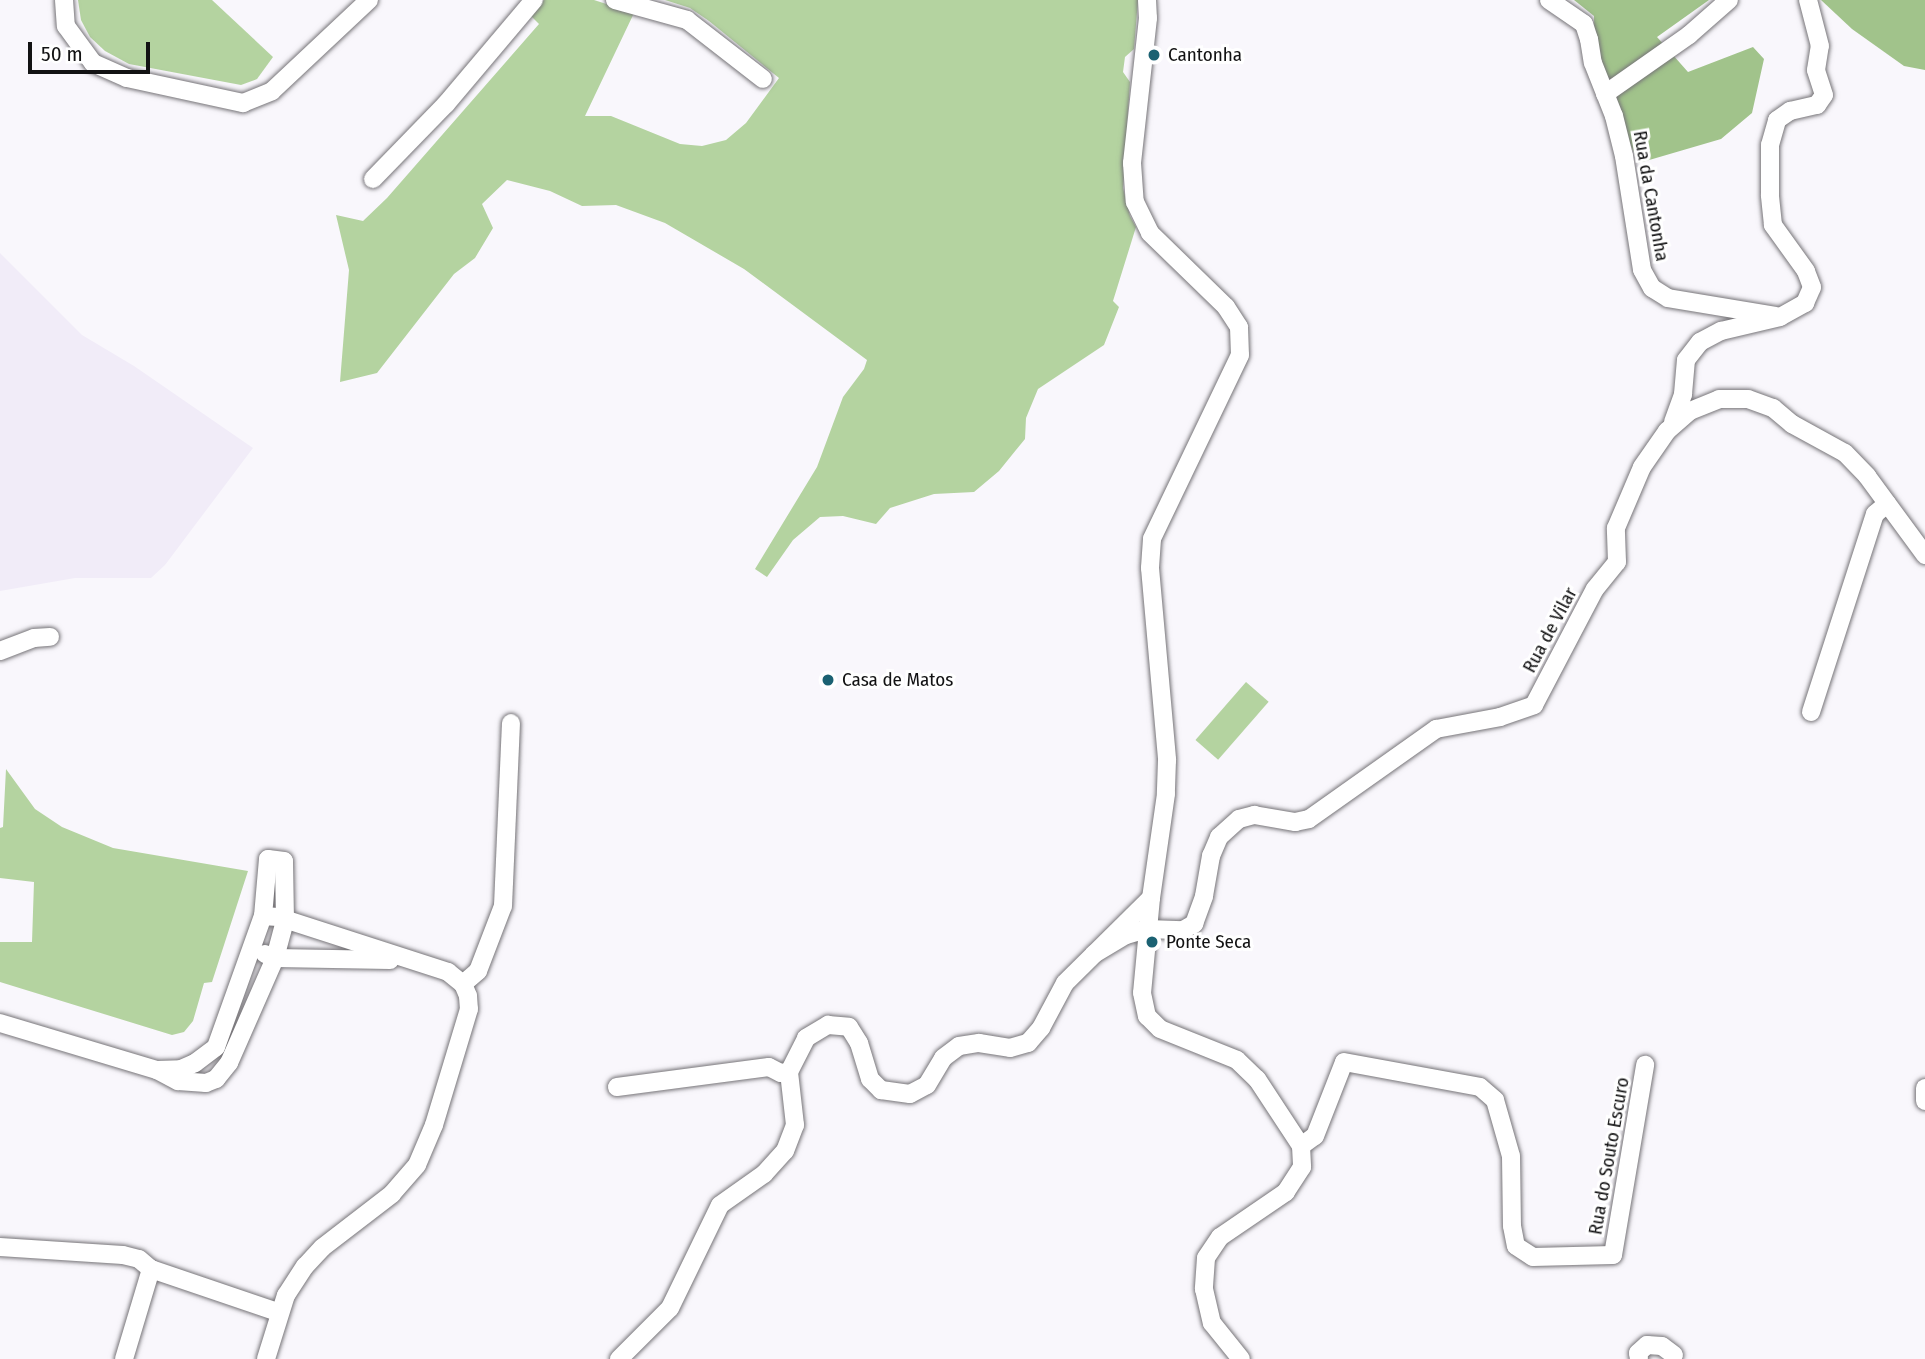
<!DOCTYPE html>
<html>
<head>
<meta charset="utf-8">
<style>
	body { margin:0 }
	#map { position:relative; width:1925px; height:1359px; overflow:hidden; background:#f9f7fc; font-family:"Fira Sans Condensed",sans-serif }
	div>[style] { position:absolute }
	.built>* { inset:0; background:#f1ecf8 }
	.green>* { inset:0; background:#b4d3a0; transform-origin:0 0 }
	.forest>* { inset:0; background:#a1c38b }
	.roads { filter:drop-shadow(0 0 2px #767478) drop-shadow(0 0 2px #767478) }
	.minor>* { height:18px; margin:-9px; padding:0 9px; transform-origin:9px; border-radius:9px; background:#fff }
	.dots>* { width:19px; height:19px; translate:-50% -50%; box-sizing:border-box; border:4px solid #fff; border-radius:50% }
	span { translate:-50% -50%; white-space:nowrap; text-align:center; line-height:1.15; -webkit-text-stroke:6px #fff; paint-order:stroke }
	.poi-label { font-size:19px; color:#121213 }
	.left { translate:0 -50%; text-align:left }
	.street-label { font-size:19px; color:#121213 }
	.scale { position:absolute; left:28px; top:42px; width:122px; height:32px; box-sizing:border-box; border:4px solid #121213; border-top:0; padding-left:9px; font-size:21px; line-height:24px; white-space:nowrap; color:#121213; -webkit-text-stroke:5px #fff; paint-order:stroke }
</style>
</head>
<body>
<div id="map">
	<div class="built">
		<div style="clip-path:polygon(0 253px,82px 335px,134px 366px,253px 448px,165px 565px,151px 578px,75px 578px,0 591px)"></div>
	</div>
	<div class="green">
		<div style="clip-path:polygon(78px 0,212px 0,273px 57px,257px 79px,241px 85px,129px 64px,105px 51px,90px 37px,81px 20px)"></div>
		<div style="clip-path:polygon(544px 0,594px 0,634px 13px,585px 116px,611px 116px,680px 144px,702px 146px,726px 140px,746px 123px,779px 78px,709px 21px,690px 8px,665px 0,1138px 0,1134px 49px,1125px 57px,1123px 72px,1130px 82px,1123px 188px,1130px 216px,1136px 227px,1113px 301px,1119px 307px,1104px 345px,1038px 389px,1026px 418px,1025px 439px,999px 471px,974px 492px,934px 494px,890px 508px,876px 524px,843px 516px,820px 517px,793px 540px,767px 577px,755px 569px,817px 467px,843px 397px,864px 369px,867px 360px,744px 269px,665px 223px,616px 205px,582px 206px,550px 191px,507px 180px,482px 204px,493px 228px,475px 258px,454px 274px,377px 373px,340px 382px,349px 270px,336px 215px,363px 221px,387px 198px,539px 24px,531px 16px)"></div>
		<div style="left:1246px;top:682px;width:30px;height:77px;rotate:41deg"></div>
		<div style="clip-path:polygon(6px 769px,35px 809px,62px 827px,113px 848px,248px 871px,212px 982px,204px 983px,193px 1021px,184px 1032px,172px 1035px,0 982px,0 942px,32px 942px,34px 882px,0 878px,0 828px,3px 827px)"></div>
	</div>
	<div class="forest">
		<div style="clip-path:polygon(1574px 0,1709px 0,1657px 37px,1688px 72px,1753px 47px,1764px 59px,1752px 113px,1721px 139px,1639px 163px,1595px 69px,1594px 16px)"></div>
		<div style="clip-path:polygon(1821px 0,1925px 0,1925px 70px,1904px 66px,1852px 29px)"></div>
	</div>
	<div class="roads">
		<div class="minor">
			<div style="left:64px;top:0;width:26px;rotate:86deg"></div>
			<div style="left:66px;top:26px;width:46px;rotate:53.9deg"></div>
			<div style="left:93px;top:63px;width:37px;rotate:24deg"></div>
			<div style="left:127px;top:78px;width:119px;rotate:12.2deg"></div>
			<div style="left:243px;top:103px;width:31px;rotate:-22deg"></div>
			<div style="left:272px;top:91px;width:133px;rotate:-43.2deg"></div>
			<div style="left:615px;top:0;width:75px;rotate:15.5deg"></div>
			<div style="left:687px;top:20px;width:96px;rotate:37.8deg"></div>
			<div style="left:1147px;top:0;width:18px;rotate:87deg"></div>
			<div style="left:1148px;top:18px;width:146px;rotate:96.3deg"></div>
			<div style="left:1132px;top:163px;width:39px;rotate:86deg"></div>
			<div style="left:1135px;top:202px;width:34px;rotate:64deg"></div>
			<div style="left:1150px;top:233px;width:106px;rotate:44.2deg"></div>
			<div style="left:1226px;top:307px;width:24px;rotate:57deg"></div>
			<div style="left:1239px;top:327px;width:28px;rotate:88deg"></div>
			<div style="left:1240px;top:355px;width:204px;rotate:115.6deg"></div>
			<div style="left:1152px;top:539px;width:29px;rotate:94deg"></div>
			<div style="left:1150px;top:568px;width:193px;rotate:84.9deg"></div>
			<div style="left:1167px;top:760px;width:34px;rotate:92deg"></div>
			<div style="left:1166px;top:794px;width:105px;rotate:98.2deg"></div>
			<div style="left:1151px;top:898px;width:95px;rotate:95.4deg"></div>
			<div style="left:1142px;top:993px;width:24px;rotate:78deg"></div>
			<div style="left:1147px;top:1016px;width:18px;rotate:45deg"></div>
			<div style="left:1160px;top:1029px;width:83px;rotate:21.9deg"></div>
			<div style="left:1237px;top:1060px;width:28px;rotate:44deg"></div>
			<div style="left:1257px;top:1079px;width:80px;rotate:56.7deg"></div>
			<div style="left:1301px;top:1146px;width:21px;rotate:87deg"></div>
			<div style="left:1302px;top:1167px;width:30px;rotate:123deg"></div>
			<div style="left:1286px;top:1192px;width:80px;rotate:145.7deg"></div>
			<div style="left:1220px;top:1237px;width:25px;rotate:124deg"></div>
			<div style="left:1206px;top:1258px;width:31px;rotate:94deg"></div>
			<div style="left:1204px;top:1289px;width:35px;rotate:77deg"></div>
			<div style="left:1212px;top:1323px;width:46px;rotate:51.1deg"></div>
			<div style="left:1549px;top:0;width:42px;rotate:34.4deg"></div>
			<div style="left:1584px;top:24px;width:16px;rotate:72deg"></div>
			<div style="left:1589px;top:39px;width:24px;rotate:81deg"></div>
			<div style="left:1593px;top:63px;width:57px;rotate:68.4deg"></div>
			<div style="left:1614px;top:116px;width:41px;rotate:76deg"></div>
			<div style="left:1624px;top:156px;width:115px;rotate:81deg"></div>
			<div style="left:1642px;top:270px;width:21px;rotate:61deg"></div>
			<div style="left:1652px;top:288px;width:19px;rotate:32deg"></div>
			<div style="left:1668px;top:298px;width:109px;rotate:9.5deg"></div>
			<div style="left:1605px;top:94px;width:103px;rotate:-35.1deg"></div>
			<div style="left:1689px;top:35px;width:53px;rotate:-41.2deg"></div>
			<div style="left:373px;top:179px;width:105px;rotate:-45.8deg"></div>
			<div style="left:446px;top:104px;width:136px;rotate:-49.8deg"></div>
			<div style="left:1673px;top:422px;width:30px;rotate:-70deg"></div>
			<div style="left:1683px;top:394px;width:34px;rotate:-85deg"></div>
			<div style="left:1686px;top:360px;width:23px;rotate:-52deg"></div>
			<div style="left:1700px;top:342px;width:24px;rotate:-28deg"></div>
			<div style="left:1721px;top:331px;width:61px;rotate:-13.3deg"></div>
			<div style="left:1780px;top:317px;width:29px;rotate:-29deg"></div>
			<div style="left:1805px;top:303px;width:17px;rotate:-66deg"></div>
			<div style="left:1812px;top:287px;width:17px;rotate:-111deg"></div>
			<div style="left:1806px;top:271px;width:57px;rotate:-125.7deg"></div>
			<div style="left:1773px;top:225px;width:30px;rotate:-96deg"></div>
			<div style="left:1770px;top:195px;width:50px;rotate:-90deg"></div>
			<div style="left:1770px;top:145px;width:26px;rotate:-74deg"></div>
			<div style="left:1777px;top:120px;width:16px;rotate:-35deg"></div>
			<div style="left:1790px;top:111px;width:28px;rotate:-13deg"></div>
			<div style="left:1817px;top:105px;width:12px;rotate:-55deg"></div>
			<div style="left:1824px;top:95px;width:26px;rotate:-108deg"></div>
			<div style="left:1816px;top:70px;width:24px;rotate:-81deg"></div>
			<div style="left:1820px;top:46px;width:48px;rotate:-104.6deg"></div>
			<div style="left:0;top:651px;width:36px;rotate:-21deg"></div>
			<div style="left:34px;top:638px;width:16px;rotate:-4deg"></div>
			<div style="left:1811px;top:712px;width:208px;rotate:-72.1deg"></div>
			<div style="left:1875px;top:514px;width:16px;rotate:-40deg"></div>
			<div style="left:265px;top:954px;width:11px;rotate:22deg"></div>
			<div style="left:275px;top:958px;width:115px;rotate:1deg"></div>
			<div style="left:1094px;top:954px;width:37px;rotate:-31deg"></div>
			<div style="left:1126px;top:935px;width:22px;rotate:-16deg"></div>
			<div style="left:1147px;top:929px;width:36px;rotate:2deg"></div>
			<div style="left:1183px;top:930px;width:13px;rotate:-29deg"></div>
			<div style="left:1194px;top:924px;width:30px;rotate:-70deg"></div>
			<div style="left:1204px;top:896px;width:41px;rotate:-80.1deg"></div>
			<div style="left:1211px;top:856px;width:21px;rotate:-67deg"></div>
			<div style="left:1219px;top:837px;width:27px;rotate:-42deg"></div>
			<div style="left:1239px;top:819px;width:16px;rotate:-15deg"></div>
			<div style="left:1254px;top:815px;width:42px;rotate:9.7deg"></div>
			<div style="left:1295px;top:822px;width:14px;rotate:-12deg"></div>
			<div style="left:1309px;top:819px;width:156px;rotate:-35.3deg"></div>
			<div style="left:1436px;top:729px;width:65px;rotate:-10.6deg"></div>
			<div style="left:1500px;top:717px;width:36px;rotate:-19deg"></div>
			<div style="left:1534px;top:705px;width:131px;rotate:-62.3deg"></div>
			<div style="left:1595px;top:589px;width:35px;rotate:-51deg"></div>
			<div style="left:1617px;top:562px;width:34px;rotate:-92deg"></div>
			<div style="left:1616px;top:528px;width:66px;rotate:-66.9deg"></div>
			<div style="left:1642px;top:467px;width:44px;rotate:-55.2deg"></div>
			<div style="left:1667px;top:431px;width:30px;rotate:-41deg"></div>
			<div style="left:1690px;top:411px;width:31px;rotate:-22deg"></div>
			<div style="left:1719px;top:399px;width:29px"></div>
			<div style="left:1748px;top:399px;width:27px;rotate:20deg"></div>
			<div style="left:1773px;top:408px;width:25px;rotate:40deg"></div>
			<div style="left:1792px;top:424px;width:60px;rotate:28.7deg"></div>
			<div style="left:1845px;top:453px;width:32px;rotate:46deg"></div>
			<div style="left:1867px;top:476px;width:98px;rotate:53.7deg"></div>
			<div style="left:463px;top:984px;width:20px;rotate:-41deg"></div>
			<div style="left:478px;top:971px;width:70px;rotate:-69deg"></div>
			<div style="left:503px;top:906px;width:183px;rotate:-87.5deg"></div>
			<div style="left:0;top:1023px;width:164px;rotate:16.7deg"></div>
			<div style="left:157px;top:1070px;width:24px;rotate:28deg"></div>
			<div style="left:178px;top:1081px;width:28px;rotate:4deg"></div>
			<div style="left:206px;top:1083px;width:11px;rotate:-22deg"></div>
			<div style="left:216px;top:1079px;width:21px;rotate:-51deg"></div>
			<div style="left:229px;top:1063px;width:115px;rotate:-66.3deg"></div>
			<div style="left:275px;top:958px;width:39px;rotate:-75deg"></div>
			<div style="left:285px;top:920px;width:59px;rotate:-91deg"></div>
			<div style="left:284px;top:861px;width:16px;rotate:-173deg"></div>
			<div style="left:268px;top:859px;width:57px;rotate:95deg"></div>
			<div style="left:157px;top:1070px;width:24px;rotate:-2deg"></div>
			<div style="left:181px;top:1069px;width:15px;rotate:-23deg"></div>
			<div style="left:195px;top:1063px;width:26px;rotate:-37deg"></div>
			<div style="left:216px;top:1047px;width:139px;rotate:-70.3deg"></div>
			<div style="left:263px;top:916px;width:15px;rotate:4deg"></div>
			<div style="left:278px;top:917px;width:179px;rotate:17.9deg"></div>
			<div style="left:448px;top:972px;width:19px;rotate:39deg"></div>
			<div style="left:463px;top:984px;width:13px;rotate:67deg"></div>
			<div style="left:468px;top:996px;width:13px;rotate:86deg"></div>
			<div style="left:469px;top:1009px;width:121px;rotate:106.8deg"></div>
			<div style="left:434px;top:1125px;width:43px;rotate:113deg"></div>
			<div style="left:417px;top:1165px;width:38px;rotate:131deg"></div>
			<div style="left:392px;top:1194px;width:88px;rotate:142.4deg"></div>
			<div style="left:322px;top:1248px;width:25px;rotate:133deg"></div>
			<div style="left:305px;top:1266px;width:35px;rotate:123deg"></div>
			<div style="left:286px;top:1295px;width:67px;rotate:107.4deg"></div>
			<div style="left:789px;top:1072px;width:38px;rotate:-63deg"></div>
			<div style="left:806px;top:1038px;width:26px;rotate:-31deg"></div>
			<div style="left:828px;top:1025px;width:21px;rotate:5deg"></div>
			<div style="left:849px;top:1027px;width:19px;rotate:58deg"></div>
			<div style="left:859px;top:1043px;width:38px;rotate:73deg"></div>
			<div style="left:870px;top:1079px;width:16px;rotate:45deg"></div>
			<div style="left:881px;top:1090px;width:29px;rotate:8deg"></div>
			<div style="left:910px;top:1094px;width:19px;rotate:-28deg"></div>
			<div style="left:927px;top:1085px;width:31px;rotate:-59deg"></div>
			<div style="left:943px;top:1058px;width:20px;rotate:-37deg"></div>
			<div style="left:959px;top:1046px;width:20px;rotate:-9deg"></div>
			<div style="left:979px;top:1043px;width:31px;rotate:9deg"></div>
			<div style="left:1010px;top:1048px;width:19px;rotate:-16deg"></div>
			<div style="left:1028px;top:1043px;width:20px;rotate:-49deg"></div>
			<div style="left:1041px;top:1028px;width:51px;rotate:-61.9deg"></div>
			<div style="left:1065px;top:983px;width:121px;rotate:-44.7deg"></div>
			<div style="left:617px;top:1087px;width:153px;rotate:-7.5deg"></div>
			<div style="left:769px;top:1067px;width:13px;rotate:27deg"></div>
			<div style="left:781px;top:1073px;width:8px;rotate:-7deg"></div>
			<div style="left:1925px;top:1088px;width:13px;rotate:90deg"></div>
			<div style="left:1301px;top:1146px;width:17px;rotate:-36deg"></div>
			<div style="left:1315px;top:1136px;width:79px;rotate:-68.6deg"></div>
			<div style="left:1344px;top:1062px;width:138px;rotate:10.4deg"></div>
			<div style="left:1480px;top:1087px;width:20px;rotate:41deg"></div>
			<div style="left:1495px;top:1100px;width:58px;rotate:74.1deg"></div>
			<div style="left:1511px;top:1156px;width:70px;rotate:89.2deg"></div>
			<div style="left:1512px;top:1226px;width:20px;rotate:79deg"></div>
			<div style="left:1516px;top:1246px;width:20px;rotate:33deg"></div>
			<div style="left:1533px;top:1257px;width:80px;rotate:-1.4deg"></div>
			<div style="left:1613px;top:1255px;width:193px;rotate:-80.4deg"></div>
			<div style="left:0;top:1247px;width:123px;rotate:3.7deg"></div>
			<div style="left:123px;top:1255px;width:16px;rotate:14deg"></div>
			<div style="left:139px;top:1259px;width:16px;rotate:40deg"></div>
			<div style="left:151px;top:1269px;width:136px;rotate:18.8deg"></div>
			<div style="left:124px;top:1359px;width:94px;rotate:-73.3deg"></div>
			<div style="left:619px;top:1359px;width:72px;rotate:-45deg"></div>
			<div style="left:670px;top:1308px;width:114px;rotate:-64.1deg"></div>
			<div style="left:720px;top:1205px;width:54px;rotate:-35.2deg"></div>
			<div style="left:764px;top:1174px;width:31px;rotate:-48deg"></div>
			<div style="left:785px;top:1151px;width:28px;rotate:-69deg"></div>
			<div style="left:795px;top:1125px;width:53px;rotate:-96.5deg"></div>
			<div style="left:1639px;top:1359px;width:6px;rotate:-99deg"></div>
			<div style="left:1638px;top:1353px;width:12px;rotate:-42deg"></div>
			<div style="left:1647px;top:1345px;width:15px;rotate:4deg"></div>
			<div style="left:1662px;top:1346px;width:15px;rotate:37deg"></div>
		</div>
	</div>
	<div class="dots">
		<div style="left:1154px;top:55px;background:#1b6172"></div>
		<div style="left:828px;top:680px;background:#1b6172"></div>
		<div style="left:1152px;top:942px;background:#1b6172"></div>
	</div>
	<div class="poi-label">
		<span class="left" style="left:1168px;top:55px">Cantonha</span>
		<span class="left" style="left:842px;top:680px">Casa de Matos</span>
		<span class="left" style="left:1166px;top:942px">Ponte Seca</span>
	</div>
	<div class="street-label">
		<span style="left:1651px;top:196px;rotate:80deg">Rua da Cantonha</span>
		<span style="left:1550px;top:630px;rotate:-62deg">Rua de Vilar</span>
		<span style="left:1609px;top:1156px;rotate:-80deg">Rua do Souto Escuro</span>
	</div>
	<div class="scale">50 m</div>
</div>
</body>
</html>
